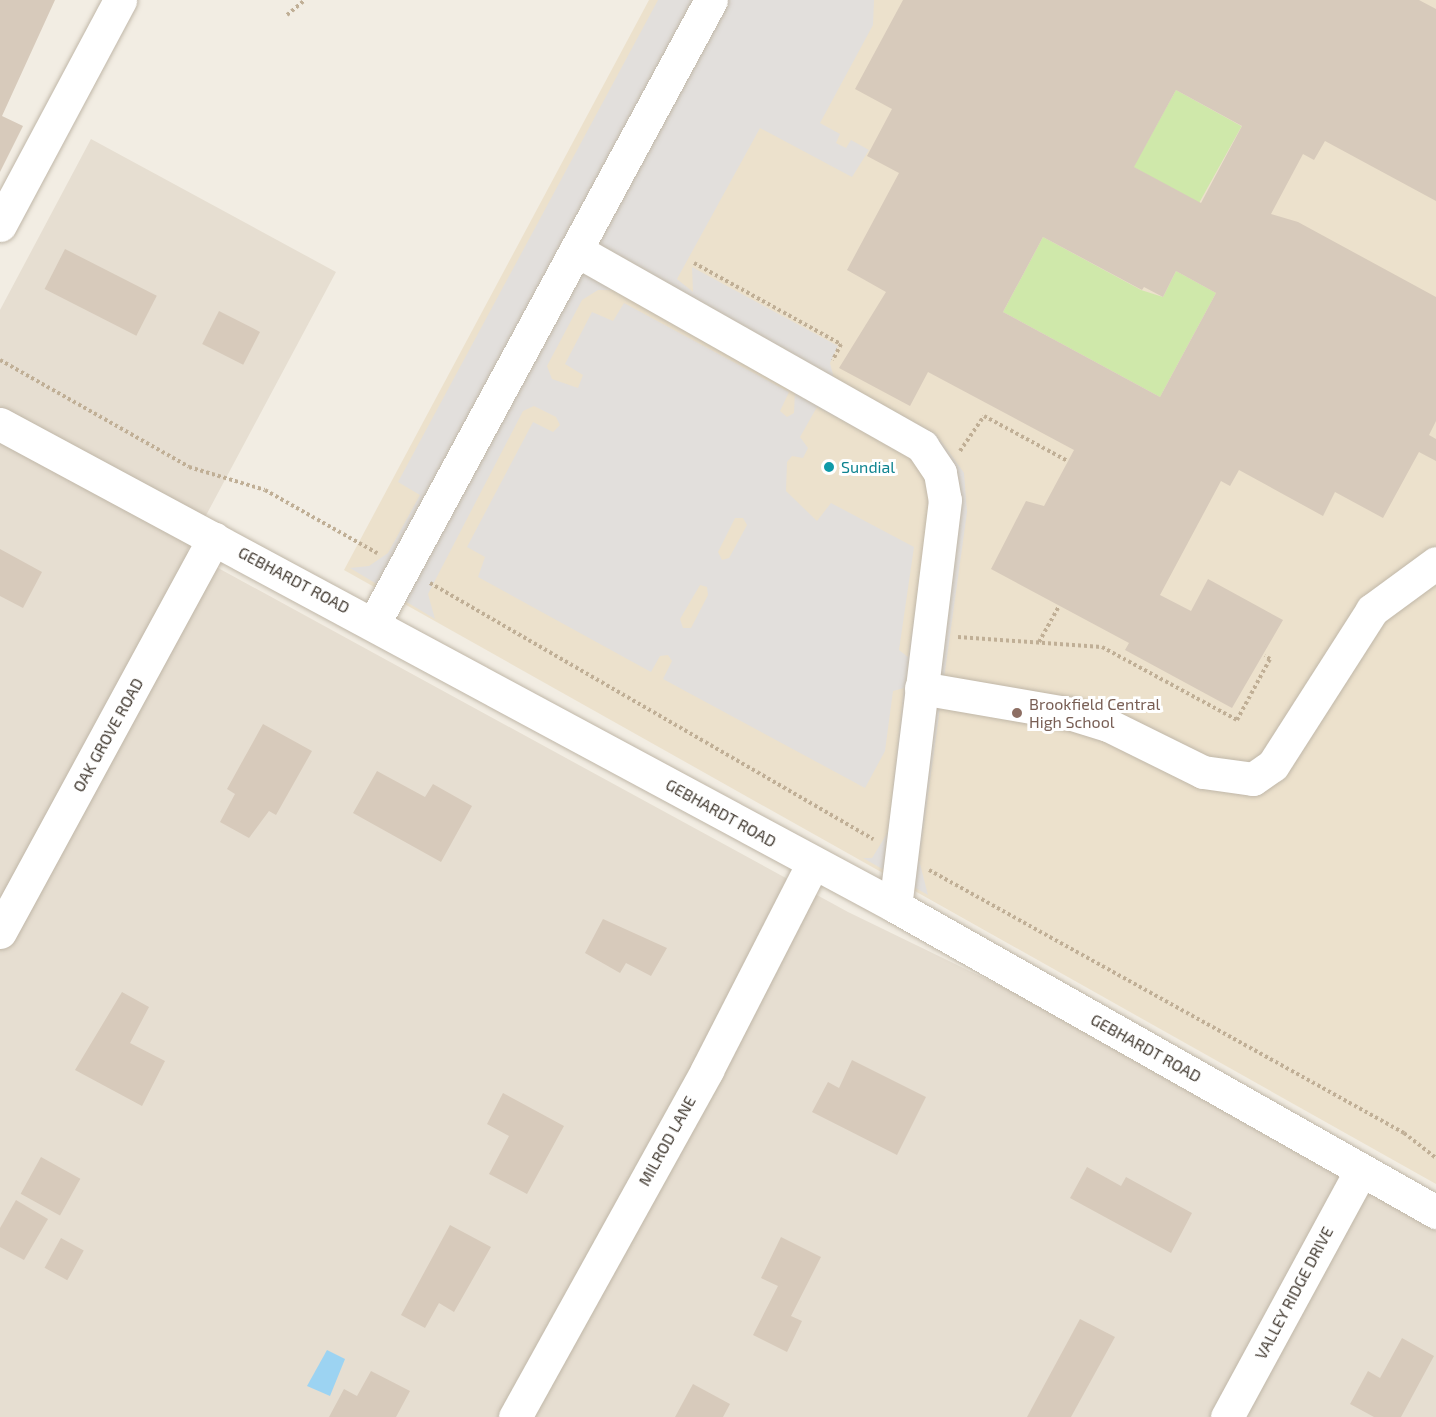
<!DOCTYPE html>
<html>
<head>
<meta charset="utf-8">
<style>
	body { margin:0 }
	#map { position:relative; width:1436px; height:1417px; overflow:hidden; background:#f2ede3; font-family:"Exo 2",sans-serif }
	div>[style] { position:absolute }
	.residential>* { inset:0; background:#e6ded1 }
	.education>* { inset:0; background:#ece1cc }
	.green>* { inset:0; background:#cfe8aa; transform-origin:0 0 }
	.parking>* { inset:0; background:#e2dfdc }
	.water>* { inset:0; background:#9cd3f2 }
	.building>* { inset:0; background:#d7cabb; transform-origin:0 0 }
	.path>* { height:4px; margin-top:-2px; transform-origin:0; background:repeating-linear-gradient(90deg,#c0af96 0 3px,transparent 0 6px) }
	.roads { filter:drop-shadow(0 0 2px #c0b7a8) drop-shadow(0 0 2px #c0b7a8) }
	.minor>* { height:33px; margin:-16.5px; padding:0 16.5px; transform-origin:16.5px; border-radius:16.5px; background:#fff }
	.dots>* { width:16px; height:16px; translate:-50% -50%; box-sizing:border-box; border:3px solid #fff; border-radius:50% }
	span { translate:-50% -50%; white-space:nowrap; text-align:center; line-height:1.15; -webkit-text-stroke:6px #fff; paint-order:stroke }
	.culture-label { font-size:16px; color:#0d838f }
	.left { translate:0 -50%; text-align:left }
	.street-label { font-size:16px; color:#443c33 }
	.education-label { font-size:16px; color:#785e54 }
</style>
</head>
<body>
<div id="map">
	<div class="residential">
		<div style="clip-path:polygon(91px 139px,336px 272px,187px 551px,848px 912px,1021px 996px,1436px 1231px,1436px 1417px,0 1417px,0 310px)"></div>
	</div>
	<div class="education">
		<div style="clip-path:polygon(649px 0,1436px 0,1436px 1184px,344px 570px)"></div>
	</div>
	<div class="green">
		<div style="left:1176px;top:90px;width:75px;height:88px;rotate:29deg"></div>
		<div style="clip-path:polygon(1043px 237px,1141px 290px,1163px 297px,1176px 271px,1216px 293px,1160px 397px,1003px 312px)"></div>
	</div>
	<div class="parking">
		<div style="clip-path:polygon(evenodd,658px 0,874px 0,873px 25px,820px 123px,840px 134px,836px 143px,846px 148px,851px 140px,869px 150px,852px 177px,760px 128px,677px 279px,693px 292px,692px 267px,838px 346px,830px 363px,834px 378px,936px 434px,964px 473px,967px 512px,919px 860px,928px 895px,863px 858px,872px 858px,888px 832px,904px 688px,893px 691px,885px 751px,865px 788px,663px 679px,672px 661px,668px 655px,660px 656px,651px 672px,478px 577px,485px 557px,467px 547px,533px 422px,553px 432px,560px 425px,556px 417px,534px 406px,523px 411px,428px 594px,435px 619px,350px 568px,369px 566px,388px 553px,420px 495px,398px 482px,658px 0,598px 290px,617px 290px,795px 391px,794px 413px,787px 417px,780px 411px,789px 392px,624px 303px,613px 321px,592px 312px,565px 364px,583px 375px,578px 388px,552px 379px,547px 366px,582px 300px,598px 290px,658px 0,817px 407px,908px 456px,933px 485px,908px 657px,899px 650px,914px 547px,831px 503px,817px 521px,786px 491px,787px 462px,792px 456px,803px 458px,808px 448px,800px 437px,817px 407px,658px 0,735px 518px,743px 518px,747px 525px,729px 558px,722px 560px,718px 552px,735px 518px,658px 0,700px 585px,707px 587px,708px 595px,691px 628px,683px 628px,680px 619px,700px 585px)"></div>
	</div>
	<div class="water">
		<div style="clip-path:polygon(327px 1350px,345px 1359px,330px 1396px,307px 1386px)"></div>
	</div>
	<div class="building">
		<div style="clip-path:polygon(0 0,55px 0,2px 116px,23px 126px,0 172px)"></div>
		<div style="clip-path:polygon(evenodd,903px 0,1419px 0,1436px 9px,1436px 201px,1325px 141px,1314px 160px,1303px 154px,1271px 214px,1298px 222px,1436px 297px,1436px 421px,1429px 435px,1436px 439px,1436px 461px,1419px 452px,1383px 518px,1335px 492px,1323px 516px,1239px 470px,1230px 486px,1221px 481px,1160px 595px,1191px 611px,1208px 579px,1283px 620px,1232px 708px,1125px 650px,1129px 643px,991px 569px,1026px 501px,1044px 506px,1074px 450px,928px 372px,910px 406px,839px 368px,886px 292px,847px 270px,899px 173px,867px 156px,892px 109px,855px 89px,903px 0,1176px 90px,1242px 126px,1201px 203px,1134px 167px,1176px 90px,903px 0,1043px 237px,1142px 290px,1144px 287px,1163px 297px,1176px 271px,1216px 293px,1160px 397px,1003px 312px,1043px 237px)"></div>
		<div style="left:65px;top:249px;width:103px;height:45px;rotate:27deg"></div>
		<div style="left:219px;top:311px;width:46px;height:37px;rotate:27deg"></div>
		<div style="clip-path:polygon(0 549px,42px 572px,23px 608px,0 596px)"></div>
		<div style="clip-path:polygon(263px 724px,312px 751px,276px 815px,269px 811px,249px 838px,220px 822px,235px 794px,227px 789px)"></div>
		<div style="clip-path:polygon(377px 771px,425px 797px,433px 784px,472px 806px,441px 862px,353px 813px)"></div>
		<div style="clip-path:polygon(603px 919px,667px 948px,651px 976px,626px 963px,620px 973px,585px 953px)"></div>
		<div style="clip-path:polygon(122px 992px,149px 1007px,130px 1043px,165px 1061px,142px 1106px,75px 1070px)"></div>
		<div style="clip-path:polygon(852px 1060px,926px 1097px,897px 1155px,812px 1112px,828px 1082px,839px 1088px)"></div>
		<div style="clip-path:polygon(503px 1093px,564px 1126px,527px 1194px,489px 1174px,509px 1136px,487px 1124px)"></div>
		<div style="left:41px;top:1157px;width:45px;height:42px;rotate:29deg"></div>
		<div style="clip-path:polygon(1087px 1167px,1121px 1186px,1126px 1177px,1192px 1213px,1171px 1253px,1070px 1198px)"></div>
		<div style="clip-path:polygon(16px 1200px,48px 1219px,24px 1260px,0 1247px,0 1228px)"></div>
		<div style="clip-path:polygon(450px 1225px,491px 1247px,454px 1312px,439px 1303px,425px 1328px,401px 1315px)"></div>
		<div style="clip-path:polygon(781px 1237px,821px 1257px,791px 1316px,802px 1321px,787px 1352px,753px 1335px,778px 1286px,761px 1278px)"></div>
		<div style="left:61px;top:1238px;width:26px;height:34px;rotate:29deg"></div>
		<div style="clip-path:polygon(1080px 1319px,1115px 1337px,1071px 1417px,1027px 1417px)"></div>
		<div style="clip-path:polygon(1402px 1338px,1434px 1356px,1401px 1417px,1374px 1417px,1350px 1404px,1368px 1371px,1380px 1378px)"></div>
		<div style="clip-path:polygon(371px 1371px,410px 1391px,396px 1417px,329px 1417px,344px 1389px,357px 1396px)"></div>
		<div style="clip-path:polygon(693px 1384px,730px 1404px,723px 1417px,675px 1417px)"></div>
	</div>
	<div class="path">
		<div style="left:287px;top:15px;width:23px;rotate:-40deg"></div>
		<div style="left:694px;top:263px;width:168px;rotate:28.9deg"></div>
		<div style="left:841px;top:344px;width:18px;rotate:117deg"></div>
		<div style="left:0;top:360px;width:217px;rotate:29.5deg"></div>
		<div style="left:189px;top:467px;width:79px;rotate:16.8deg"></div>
		<div style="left:265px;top:490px;width:129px;rotate:29.4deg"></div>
		<div style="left:960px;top:451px;width:42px;rotate:-55.6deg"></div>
		<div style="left:984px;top:416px;width:95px;rotate:28.2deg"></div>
		<div style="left:430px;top:583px;width:512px;rotate:30.02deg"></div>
		<div style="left:958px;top:637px;width:144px;rotate:4deg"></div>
		<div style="left:1102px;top:647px;width:153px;rotate:28.4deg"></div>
		<div style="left:1237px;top:720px;width:69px;rotate:-61.6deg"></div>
		<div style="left:1270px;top:659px;width:6px;rotate:-149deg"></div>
		<div style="left:1039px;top:642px;width:41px;rotate:-60.9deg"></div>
		<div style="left:929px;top:870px;width:543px;rotate:28.97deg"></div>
		<div style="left:1404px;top:1133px;width:41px;rotate:38deg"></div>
	</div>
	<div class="roads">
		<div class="minor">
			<div style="left:0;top:225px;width:255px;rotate:-61.9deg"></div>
			<div style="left:576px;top:250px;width:398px;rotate:29.5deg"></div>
			<div style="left:922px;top:446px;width:32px;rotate:56deg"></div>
			<div style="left:940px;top:473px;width:27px;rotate:80deg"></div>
			<div style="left:945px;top:500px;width:409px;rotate:97deg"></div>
			<div style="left:0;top:424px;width:1017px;rotate:28.3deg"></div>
			<div style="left:895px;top:906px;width:622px;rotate:29.49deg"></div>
			<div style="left:374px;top:623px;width:708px;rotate:-61.59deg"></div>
			<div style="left:921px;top:688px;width:153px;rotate:9.8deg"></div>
			<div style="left:1072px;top:714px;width:38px;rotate:17deg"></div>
			<div style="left:1108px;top:725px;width:106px;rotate:26.3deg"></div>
			<div style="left:1203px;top:772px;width:50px;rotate:8deg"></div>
			<div style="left:1253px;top:779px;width:24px;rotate:-35deg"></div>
			<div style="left:1273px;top:765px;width:184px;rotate:-57.4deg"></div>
			<div style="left:1372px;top:610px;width:79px;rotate:-36.3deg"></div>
			<div style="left:0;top:932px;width:448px;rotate:-61.5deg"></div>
			<div style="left:515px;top:1417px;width:397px;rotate:-61deg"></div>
			<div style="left:707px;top:1070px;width:233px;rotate:-62.9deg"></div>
			<div style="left:1227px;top:1417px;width:281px;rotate:-61.5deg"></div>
		</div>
	</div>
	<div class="dots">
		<div style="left:829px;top:467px;background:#0f9aa8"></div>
		<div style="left:1017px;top:713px;background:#8d6e63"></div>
	</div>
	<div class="culture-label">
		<span class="left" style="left:841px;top:467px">Sundial</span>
	</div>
	<div class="street-label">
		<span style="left:294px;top:580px;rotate:28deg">GEBHARDT ROAD</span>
		<span style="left:108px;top:735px;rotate:-61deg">OAK GROVE ROAD</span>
		<span style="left:721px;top:813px;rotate:29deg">GEBHARDT ROAD</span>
		<span style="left:1146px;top:1048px;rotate:29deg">GEBHARDT ROAD</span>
		<span style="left:667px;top:1141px;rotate:-61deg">MILROD LANE</span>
		<span style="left:1294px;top:1293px;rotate:-62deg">VALLEY RIDGE DRIVE</span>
	</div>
	<div class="education-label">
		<span class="left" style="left:1029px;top:713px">Brookfield Central<br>High School</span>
	</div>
</div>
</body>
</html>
